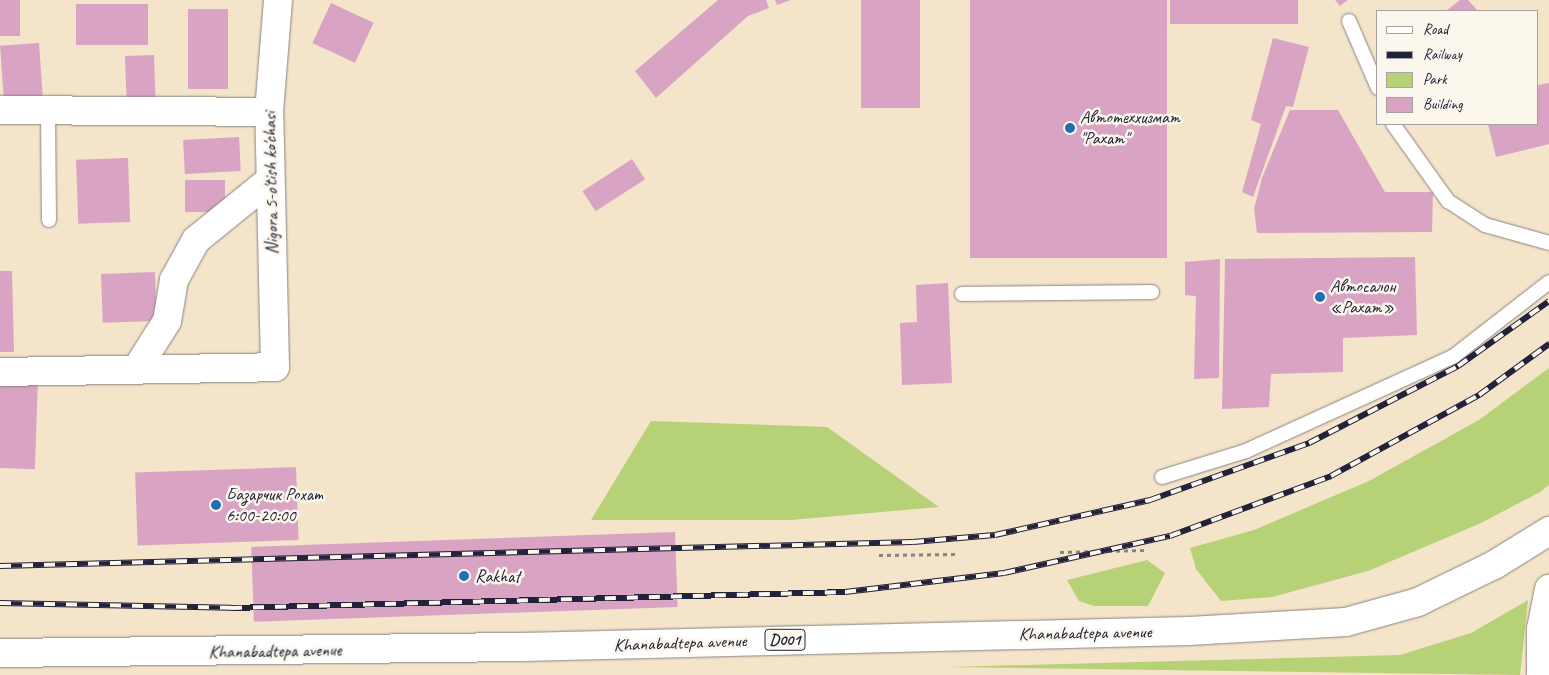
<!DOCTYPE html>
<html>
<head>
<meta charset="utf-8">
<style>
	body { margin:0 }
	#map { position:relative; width:1549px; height:675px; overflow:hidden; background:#f4e4ca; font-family:Caveat,sans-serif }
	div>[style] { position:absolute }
	.green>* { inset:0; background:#b6d176 }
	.building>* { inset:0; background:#d9a4c4; transform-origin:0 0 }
	.path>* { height:3px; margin-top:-1.5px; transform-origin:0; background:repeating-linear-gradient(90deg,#8b8382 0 4px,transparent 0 8px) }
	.roads { filter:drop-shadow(0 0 1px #8b8382) drop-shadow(0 0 1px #8b8382) }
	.service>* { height:14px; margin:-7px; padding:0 7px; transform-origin:7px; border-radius:7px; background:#fff }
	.minor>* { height:28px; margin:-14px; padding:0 14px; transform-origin:14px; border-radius:14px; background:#fff }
	.trunk>* { height:28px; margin:-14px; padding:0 14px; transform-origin:14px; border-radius:14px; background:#fff }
	.rail>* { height:5.5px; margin-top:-2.75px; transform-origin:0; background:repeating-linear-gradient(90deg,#fbf7ec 0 11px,#22223b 0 22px); box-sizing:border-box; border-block:1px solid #22223b }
	.dots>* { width:14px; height:14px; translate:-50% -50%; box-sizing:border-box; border:2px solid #fbf7ec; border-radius:50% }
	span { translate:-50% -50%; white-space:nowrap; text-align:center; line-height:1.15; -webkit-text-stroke:5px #fbf7ec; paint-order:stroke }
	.shield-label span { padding:1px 4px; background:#fbf7ec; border:1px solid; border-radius:4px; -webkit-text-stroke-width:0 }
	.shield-label { font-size:16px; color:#22223b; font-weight:700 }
	.poi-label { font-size:18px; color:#22223b }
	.left { translate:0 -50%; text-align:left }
	.street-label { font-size:18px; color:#22223b }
	.legend { position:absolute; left:1376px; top:10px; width:162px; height:115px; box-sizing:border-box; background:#fbf7ec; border:1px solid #a4a2a5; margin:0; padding:6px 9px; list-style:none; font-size:15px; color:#22223b }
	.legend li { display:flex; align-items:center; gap:10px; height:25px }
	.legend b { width:25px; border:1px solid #a4a2a5 }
</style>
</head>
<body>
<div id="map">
	<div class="green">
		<div style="clip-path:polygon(1549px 368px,1549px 485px,1540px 492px,1481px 523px,1368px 571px,1272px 597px,1221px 601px,1196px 569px,1190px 548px,1254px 530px,1369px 481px,1479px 420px)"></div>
		<div style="clip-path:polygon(651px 421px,827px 427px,939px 507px,791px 520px,591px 520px)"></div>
		<div style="clip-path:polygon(1147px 560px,1165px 573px,1148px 606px,1094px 606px,1079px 601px,1067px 580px)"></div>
		<div style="clip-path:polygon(1528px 600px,1520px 675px,947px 667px,1400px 655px,1471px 633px)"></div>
	</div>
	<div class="building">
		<div style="left:0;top:0;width:20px;height:36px"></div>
		<div style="clip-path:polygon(718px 0,766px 0,769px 8px,748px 16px,656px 98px,635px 71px)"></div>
		<div style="clip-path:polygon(775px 0,791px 0,777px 5px)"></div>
		<div style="left:861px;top:0;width:59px;height:108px"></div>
		<div style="left:970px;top:0;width:197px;height:258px"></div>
		<div style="left:1170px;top:0;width:128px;height:24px"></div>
		<div style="clip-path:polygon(1335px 0,1348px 0,1340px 6px)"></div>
		<div style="clip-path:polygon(1460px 0,1468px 0,1478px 11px,1446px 11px)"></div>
		<div style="left:331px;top:3px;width:47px;height:44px;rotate:25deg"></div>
		<div style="left:148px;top:4px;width:41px;height:72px;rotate:90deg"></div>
		<div style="left:188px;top:9px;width:40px;height:80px"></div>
		<div style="clip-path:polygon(1273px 38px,1309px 47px,1293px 107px,1286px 106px,1253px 197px,1242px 192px,1261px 124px,1251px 120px)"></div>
		<div style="left:39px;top:43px;width:61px;height:39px;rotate:86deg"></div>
		<div style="left:154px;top:55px;width:46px;height:29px;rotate:88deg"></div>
		<div style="clip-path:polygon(1549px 83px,1549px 144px,1496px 157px,1488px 124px,1538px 124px,1538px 85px)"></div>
		<div style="clip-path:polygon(1290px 110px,1338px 110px,1385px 192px,1433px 192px,1432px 232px,1257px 233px,1254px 209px,1262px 178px)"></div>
		<div style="left:239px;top:137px;width:34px;height:56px;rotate:87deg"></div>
		<div style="left:128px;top:158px;width:64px;height:52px;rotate:88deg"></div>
		<div style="left:632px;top:159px;width:24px;height:59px;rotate:57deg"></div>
		<div style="left:185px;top:180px;width:40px;height:32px"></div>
		<div style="clip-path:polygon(1415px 257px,1417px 335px,1343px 338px,1343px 372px,1271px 374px,1269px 407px,1222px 409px,1225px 259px)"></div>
		<div style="clip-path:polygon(1220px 259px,1219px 378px,1194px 379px,1196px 296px,1185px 295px,1185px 262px)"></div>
		<div style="clip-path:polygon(0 271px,12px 271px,14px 352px,0 352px)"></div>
		<div style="left:155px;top:272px;width:49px;height:54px;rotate:88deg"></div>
		<div style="clip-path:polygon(948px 283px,952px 383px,902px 385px,900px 323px,917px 322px,916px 285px)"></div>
		<div style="left:0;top:379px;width:38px;height:89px;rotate:2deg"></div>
		<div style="left:296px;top:467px;width:73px;height:161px;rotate:88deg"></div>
		<div style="left:675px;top:532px;width:75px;height:424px;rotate:88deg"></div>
	</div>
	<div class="path">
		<div style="left:1060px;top:552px;width:86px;rotate:-1.3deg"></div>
		<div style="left:879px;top:555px;width:79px;rotate:-0.7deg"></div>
	</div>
	<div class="roads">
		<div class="service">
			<div style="left:1349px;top:21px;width:73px;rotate:66.6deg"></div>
			<div style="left:48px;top:110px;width:110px;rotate:89.5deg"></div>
			<div style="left:1393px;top:124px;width:95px;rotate:54.5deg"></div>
			<div style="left:1448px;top:201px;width:44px;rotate:33deg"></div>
			<div style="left:1485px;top:225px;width:66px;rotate:15.7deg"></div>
			<div style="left:962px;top:294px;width:190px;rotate:-0.6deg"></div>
			<div style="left:1162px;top:477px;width:88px;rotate:-17.2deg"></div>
			<div style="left:1246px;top:451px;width:229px;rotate:-24.5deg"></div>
			<div style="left:1454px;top:356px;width:120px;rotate:-37.9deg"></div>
		</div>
		<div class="minor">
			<div style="left:0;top:110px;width:269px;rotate:0.4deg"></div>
			<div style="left:136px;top:370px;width:58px;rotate:-57.7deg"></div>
			<div style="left:167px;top:321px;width:42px;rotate:-80.3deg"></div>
			<div style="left:174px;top:280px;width:46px;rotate:-61.2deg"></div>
			<div style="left:196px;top:240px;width:95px;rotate:-39deg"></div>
			<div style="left:0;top:372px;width:275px;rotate:-1deg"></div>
			<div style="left:275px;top:367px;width:255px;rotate:-91.3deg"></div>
			<div style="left:269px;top:112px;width:112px;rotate:-85.4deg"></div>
		</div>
		<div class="trunk">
			<div style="left:0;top:653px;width:522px;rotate:-0.66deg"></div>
			<div style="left:522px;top:647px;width:667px;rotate:-1.37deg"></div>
			<div style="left:1189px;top:631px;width:157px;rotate:-3.3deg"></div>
			<div style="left:1346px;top:622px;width:75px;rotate:-15.5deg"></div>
			<div style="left:1418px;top:602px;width:85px;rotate:-26deg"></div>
			<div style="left:1494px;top:565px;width:65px;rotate:-31.7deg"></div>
			<div style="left:1541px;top:675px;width:46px;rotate:-90deg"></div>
			<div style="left:1541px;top:629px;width:41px;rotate:-78.7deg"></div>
		</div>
	</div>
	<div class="rail">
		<div style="left:0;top:566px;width:913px;rotate:-1.51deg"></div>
		<div style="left:913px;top:542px;width:82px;rotate:-4.9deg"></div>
		<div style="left:995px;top:535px;width:159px;rotate:-12.7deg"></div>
		<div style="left:1150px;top:500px;width:169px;rotate:-19.7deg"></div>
		<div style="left:1309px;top:443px;width:168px;rotate:-27.3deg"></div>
		<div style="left:1458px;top:366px;width:112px;rotate:-35.5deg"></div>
		<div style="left:0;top:603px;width:231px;rotate:1.2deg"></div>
		<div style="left:231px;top:608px;width:614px;rotate:-1.49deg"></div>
		<div style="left:845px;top:592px;width:160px;rotate:-6.8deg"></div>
		<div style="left:1004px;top:573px;width:170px;rotate:-12.6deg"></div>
		<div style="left:1170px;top:536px;width:172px;rotate:-20.4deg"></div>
		<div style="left:1331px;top:476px;width:169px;rotate:-28.7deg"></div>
		<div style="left:1479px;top:395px;width:87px;rotate:-36.1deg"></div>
	</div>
	<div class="dots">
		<div style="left:1070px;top:128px;background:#1f6fb2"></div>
		<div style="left:1320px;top:297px;background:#1f6fb2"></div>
		<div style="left:216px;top:505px;background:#1f6fb2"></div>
		<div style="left:464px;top:576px;background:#1f6fb2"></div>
	</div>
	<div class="shield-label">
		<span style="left:785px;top:640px">D001</span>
	</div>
	<div class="poi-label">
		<span class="left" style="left:1080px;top:128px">Автотеххизмат<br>"Рахат"</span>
		<span class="left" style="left:1330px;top:297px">Автосалон<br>«Рахат»</span>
		<span class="left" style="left:226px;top:505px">Базарчик Рохат<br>6:00-20:00</span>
		<span class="left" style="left:475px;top:576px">Rakhat</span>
	</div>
	<div class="street-label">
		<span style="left:271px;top:183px;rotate:-91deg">Nigora 5-o'tish ko'chasi</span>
		<span style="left:1085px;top:633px;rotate:-1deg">Khanabadtepa avenue</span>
		<span style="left:680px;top:643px;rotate:-2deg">Khanabadtepa avenue</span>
		<span style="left:275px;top:651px;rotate:-1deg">Khanabadtepa avenue</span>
	</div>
	<ul class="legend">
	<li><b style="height:6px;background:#fff"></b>Road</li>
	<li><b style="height:6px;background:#22223b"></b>Railway</li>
	<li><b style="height:14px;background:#b6d176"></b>Park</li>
	<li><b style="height:14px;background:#d9a4c4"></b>Building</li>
	</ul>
</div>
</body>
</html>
